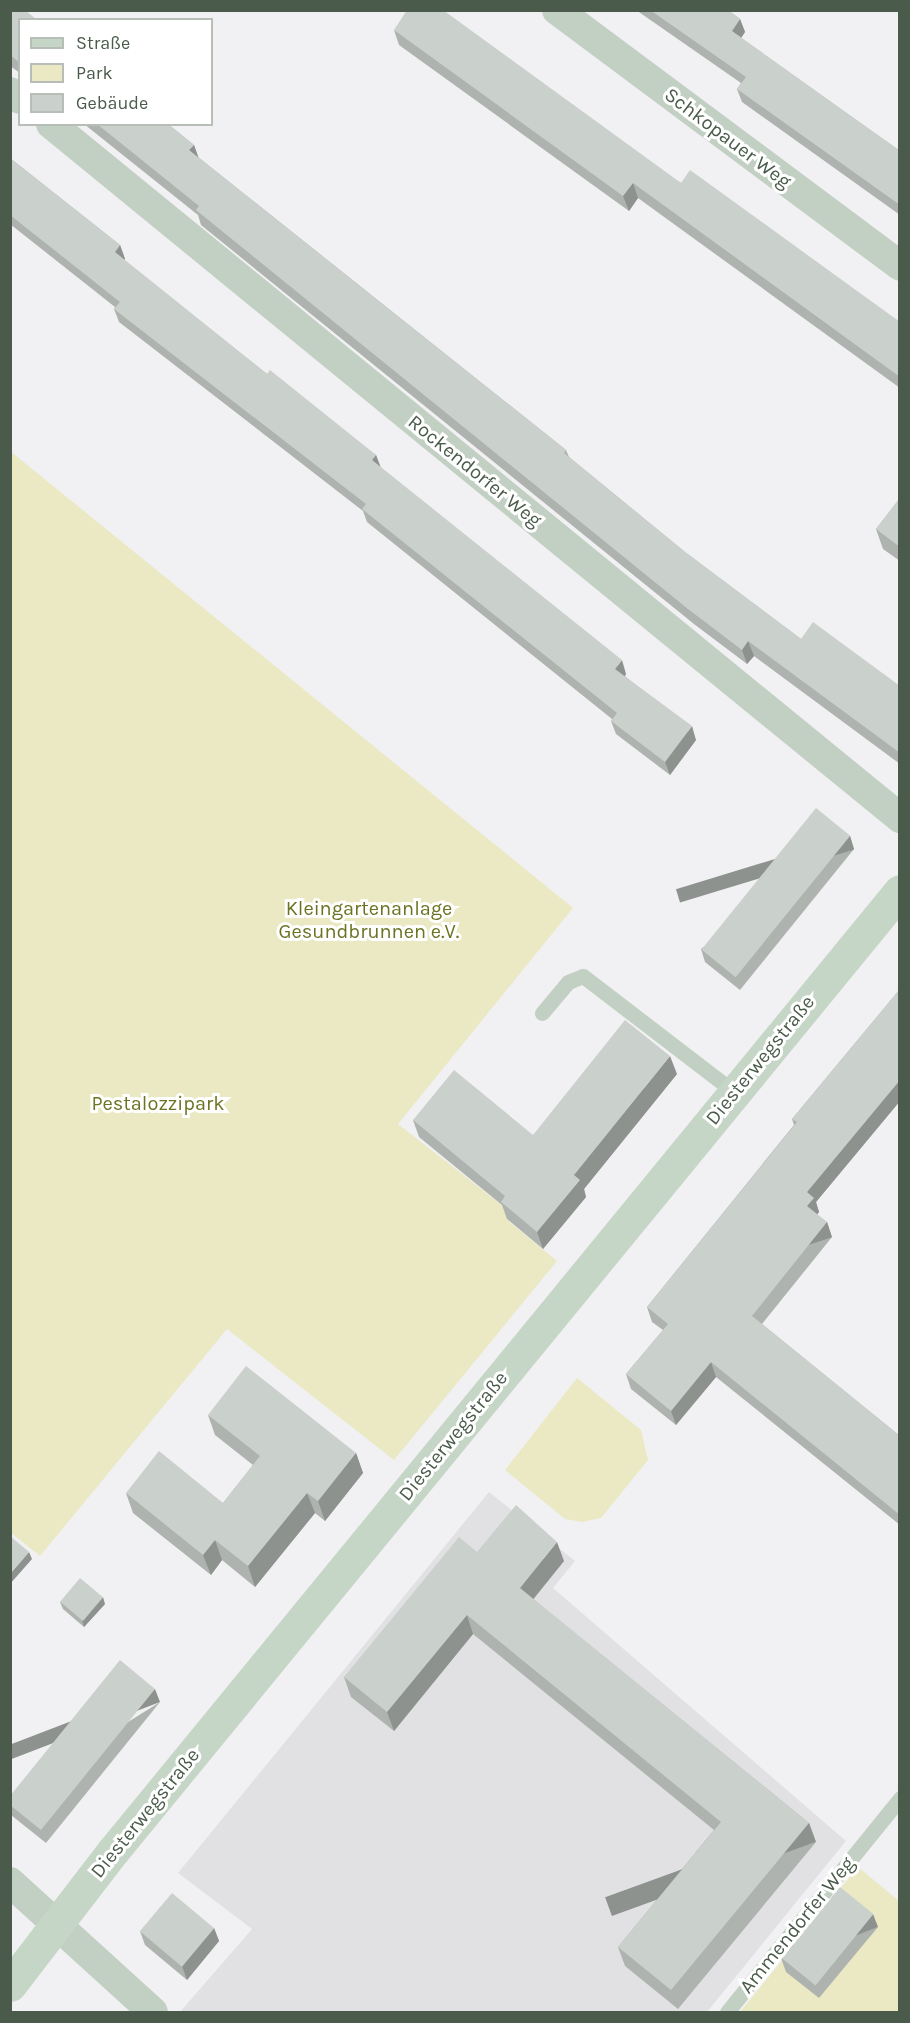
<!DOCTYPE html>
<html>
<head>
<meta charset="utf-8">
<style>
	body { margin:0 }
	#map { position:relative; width:910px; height:2023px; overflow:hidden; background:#f1f0f2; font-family:Karla,sans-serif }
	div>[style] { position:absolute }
	.education>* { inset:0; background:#e1e1e3 }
	.green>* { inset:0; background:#eae9c4 }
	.lane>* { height:15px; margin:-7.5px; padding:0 7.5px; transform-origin:7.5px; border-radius:7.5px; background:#c2cfc3 }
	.street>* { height:30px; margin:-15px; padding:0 15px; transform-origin:15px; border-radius:15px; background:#c2cfc3 }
	.secondary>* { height:33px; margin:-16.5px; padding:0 16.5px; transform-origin:16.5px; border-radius:16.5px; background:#c5d6c6 }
	.wall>* { inset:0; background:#aeb3af }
	.shaded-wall>* { inset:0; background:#8d928f; transform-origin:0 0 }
	.building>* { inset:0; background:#cad0cc; transform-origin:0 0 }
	span { translate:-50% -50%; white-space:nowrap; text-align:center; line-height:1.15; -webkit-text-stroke:6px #fff; paint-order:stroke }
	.street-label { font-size:20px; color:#4a5b4b }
	.park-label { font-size:20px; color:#6c7323 }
	.frame { position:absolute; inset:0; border:12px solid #4a5b4b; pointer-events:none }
	.legend { position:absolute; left:18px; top:18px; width:195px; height:108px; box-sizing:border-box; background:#fff; border:2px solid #b7bdb7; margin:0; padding:8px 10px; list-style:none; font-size:18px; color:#4a5b4b }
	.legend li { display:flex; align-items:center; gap:12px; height:30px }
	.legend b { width:30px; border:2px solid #b7bdb7 }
</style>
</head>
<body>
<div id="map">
	<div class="education">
		<div style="clip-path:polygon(489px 1492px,575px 1561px,553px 1588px,846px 1841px,707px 2012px,180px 2012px,252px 1929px,178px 1873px)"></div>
	</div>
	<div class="green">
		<div style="clip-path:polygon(10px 451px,573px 908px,398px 1124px,512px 1213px,507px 1220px,557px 1261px,394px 1460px,227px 1329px,40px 1556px,10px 1532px)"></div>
		<div style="clip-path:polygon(577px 1378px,641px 1430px,648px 1460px,601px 1518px,582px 1522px,565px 1519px,505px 1470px)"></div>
		<div style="clip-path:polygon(858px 1867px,899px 1901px,899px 2012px,740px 2012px)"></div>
	</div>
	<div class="lane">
		<div style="left:542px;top:1013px;width:40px;rotate:-50deg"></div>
		<div style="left:568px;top:982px;width:16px;rotate:-22deg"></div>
		<div style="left:583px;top:976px;width:190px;rotate:37.5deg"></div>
		<div style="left:727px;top:2012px;width:275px;rotate:-51deg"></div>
	</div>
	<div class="street">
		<div style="left:557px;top:10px;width:428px;rotate:36.7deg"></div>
		<div style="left:10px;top:92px;width:12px;rotate:35deg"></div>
		<div style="left:51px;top:124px;width:1097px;rotate:39.26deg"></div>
		<div style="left:10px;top:1882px;width:193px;rotate:42.3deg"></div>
	</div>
	<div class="secondary">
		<div style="left:10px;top:1985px;width:169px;rotate:-52.5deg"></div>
		<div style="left:113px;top:1851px;width:1241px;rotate:-50.66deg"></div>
	</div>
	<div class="wall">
		<div style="clip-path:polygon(10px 10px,20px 20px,20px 73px,10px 66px)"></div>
		<div style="clip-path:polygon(636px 10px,728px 10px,740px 19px,745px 32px,741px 38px,900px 151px,900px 215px,742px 102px,737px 89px,741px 83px)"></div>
		<div style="clip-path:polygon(394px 30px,681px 183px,900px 322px,900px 388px,638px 198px,629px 211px,399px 45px)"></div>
		<div style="clip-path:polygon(84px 124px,168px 124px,194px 145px,198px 157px,566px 450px,569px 457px,685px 552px,801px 639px,900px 686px,900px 764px,754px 656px,747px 664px,694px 624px,201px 225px,198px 215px)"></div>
		<div style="clip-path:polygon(10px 158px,120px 245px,125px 259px,124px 260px,267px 374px,376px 455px,380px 467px,626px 674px,625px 676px,696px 740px,670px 775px,616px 734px,611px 721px,612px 719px,367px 522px,363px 511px,119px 322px,114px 309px,115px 307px,10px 224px)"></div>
		<div style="clip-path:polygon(900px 498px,900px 561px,883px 549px,876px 529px)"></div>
		<div style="clip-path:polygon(850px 836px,854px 849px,740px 990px,705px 962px,701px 949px)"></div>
		<div style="clip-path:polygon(900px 989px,900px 1101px,816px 1202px,819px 1212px,817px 1215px,827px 1222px,832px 1237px,762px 1324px,900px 1436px,900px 1525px,716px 1377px,676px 1425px,631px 1389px,626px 1374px,663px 1330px,652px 1322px,647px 1307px,794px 1125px,792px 1119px)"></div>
		<div style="clip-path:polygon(677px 1074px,584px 1189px,586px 1197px,543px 1249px,507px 1219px,502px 1205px,419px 1137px,413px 1120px,533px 1135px)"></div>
		<div style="clip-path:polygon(208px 1415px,356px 1453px,363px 1473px,325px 1521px,315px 1513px,255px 1587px,222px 1560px,211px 1575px,133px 1513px,126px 1493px,223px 1503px,253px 1465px,215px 1435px)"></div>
		<div style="clip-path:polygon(477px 1552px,564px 1561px,533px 1599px,809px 1823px,816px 1842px,678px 2009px,625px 1966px,618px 1947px,714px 1830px,473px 1634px,394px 1731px,351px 1697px,344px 1677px)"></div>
		<div style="clip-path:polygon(60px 1602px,105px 1604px,84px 1627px,63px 1609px)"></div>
		<div style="clip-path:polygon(160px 1702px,46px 1843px,11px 1815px,10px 1796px)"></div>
		<div style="clip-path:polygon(878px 1927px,819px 1998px,786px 1972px,781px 1958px)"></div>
		<div style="clip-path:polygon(214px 1928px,219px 1941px,187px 1980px,145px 1945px,140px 1931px)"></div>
	</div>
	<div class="shaded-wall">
		<div style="clip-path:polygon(740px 19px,745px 32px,737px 44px,732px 31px)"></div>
		<div style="clip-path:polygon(194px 145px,199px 159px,189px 150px)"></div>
		<div style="clip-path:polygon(633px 183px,638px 198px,629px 211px,623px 196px)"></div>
		<div style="clip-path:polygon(120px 245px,125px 259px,120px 266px,115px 252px)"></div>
		<div style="clip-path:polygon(376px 455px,381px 468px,372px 460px)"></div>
		<div style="clip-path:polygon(748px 641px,754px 656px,747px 664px,742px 650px)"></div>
		<div style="clip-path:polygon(622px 660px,626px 674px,620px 682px,615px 669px)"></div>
		<div style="clip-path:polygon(692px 726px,696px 740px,670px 775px,665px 762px)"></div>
		<div style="left:850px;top:836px;width:14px;height:182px;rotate:73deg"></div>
		<div style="clip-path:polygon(670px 1056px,677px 1074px,584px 1189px,586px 1197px,543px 1249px,537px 1232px,574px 1175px)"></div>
		<div style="clip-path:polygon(900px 1080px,900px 1101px,816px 1202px,819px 1212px,812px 1221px,807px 1206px,807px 1192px)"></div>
		<div style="left:827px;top:1222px;width:16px;height:120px;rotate:72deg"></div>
		<div style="clip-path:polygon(711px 1362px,716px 1377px,676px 1425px,671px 1411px)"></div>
		<div style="clip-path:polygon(356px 1453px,363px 1473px,325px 1521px,318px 1501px)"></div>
		<div style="clip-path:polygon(307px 1493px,315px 1513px,255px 1587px,248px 1566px)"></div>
		<div style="clip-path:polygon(215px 1540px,222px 1560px,211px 1575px,203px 1555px)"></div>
		<div style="clip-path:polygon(557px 1542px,564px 1561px,527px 1607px,520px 1588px)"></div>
		<div style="clip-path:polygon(29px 1552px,32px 1559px,10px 1584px,10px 1574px)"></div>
		<div style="clip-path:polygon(103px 1597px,105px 1604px,84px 1627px,82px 1620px)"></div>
		<div style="clip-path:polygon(467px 1615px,473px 1634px,394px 1731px,387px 1712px)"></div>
		<div style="left:155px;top:1689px;width:14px;height:181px;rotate:69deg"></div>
		<div style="left:809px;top:1823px;width:20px;height:217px;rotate:70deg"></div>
		<div style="left:873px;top:1914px;width:14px;height:92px;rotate:69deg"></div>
		<div style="clip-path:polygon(214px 1928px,219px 1941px,187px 1980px,182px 1966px)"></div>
	</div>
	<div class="building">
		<div style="clip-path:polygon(10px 10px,25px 10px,37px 20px,20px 20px,20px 63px,10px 55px)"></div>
		<div style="clip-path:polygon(407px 10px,443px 10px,681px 183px,690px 170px,900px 322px,900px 377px,633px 183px,623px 196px,394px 30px)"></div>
		<div style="clip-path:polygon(650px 10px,728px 10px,740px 19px,732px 31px,900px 151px,900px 205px,737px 89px,746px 77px)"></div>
		<div style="clip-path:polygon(97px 124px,168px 124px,194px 145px,189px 150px,566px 450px,564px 453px,685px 552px,801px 639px,813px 622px,900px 686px,900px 753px,748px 641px,742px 650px,688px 609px,196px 210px,199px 206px)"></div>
		<div style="clip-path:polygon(10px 158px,120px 245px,115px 252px,267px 374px,270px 370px,376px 455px,372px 460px,622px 660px,615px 669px,692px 726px,665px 762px,611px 721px,617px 713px,362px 509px,366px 504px,114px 309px,120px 302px,10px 215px)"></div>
		<div style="clip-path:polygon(900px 498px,900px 547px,876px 529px)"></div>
		<div style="left:816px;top:808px;width:44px;height:182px;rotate:39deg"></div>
		<div style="clip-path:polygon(900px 989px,900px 1080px,807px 1192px,814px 1198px,807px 1206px,827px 1222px,752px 1316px,900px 1436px,900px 1515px,711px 1362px,671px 1411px,626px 1374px,668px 1324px,647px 1307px,797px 1122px,792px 1119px)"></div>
		<div style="clip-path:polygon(625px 1020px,670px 1056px,574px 1175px,580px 1180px,537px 1232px,501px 1202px,505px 1196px,413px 1120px,454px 1070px,533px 1135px)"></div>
		<div style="clip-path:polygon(246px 1366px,356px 1453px,318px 1501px,307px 1493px,248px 1566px,215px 1540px,203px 1555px,126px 1493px,159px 1451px,223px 1503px,260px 1456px,208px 1415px)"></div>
		<div style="clip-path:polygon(516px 1505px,557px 1542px,520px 1588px,809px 1823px,671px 1990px,618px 1947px,721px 1822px,467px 1615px,387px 1712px,344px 1677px,459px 1537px,477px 1552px)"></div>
		<div style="clip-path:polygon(10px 1536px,29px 1552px,10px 1574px)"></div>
		<div style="left:80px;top:1578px;width:30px;height:31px;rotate:40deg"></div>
		<div style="clip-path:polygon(120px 1660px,155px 1689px,41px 1830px,10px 1805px,10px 1796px)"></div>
		<div style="left:840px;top:1887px;width:43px;height:92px;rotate:39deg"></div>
		<div style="left:172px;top:1893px;width:55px;height:50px;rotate:40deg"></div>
	</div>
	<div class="street-label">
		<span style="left:728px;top:138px;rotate:37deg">Schkopauer Weg</span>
		<span style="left:475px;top:471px;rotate:39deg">Rockendorfer Weg</span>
		<span style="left:760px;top:1060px;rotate:-51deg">Diesterwegstraße</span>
		<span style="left:453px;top:1436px;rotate:-51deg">Diesterwegstraße</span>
		<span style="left:145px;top:1813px;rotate:-51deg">Diesterwegstraße</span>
		<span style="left:797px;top:1925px;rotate:-51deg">Ammendorfer Weg</span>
	</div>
	<div class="park-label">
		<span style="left:369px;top:920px">Kleingartenanlage<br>Gesundbrunnen e.V.</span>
		<span style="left:158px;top:1103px">Pestalozzipark</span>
	</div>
	<div class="frame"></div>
	<ul class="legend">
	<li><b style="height:8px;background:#c5d6c6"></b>Straße</li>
	<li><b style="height:16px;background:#eae9c4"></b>Park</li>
	<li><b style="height:16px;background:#cad0cc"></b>Gebäude</li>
	</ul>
</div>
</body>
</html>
